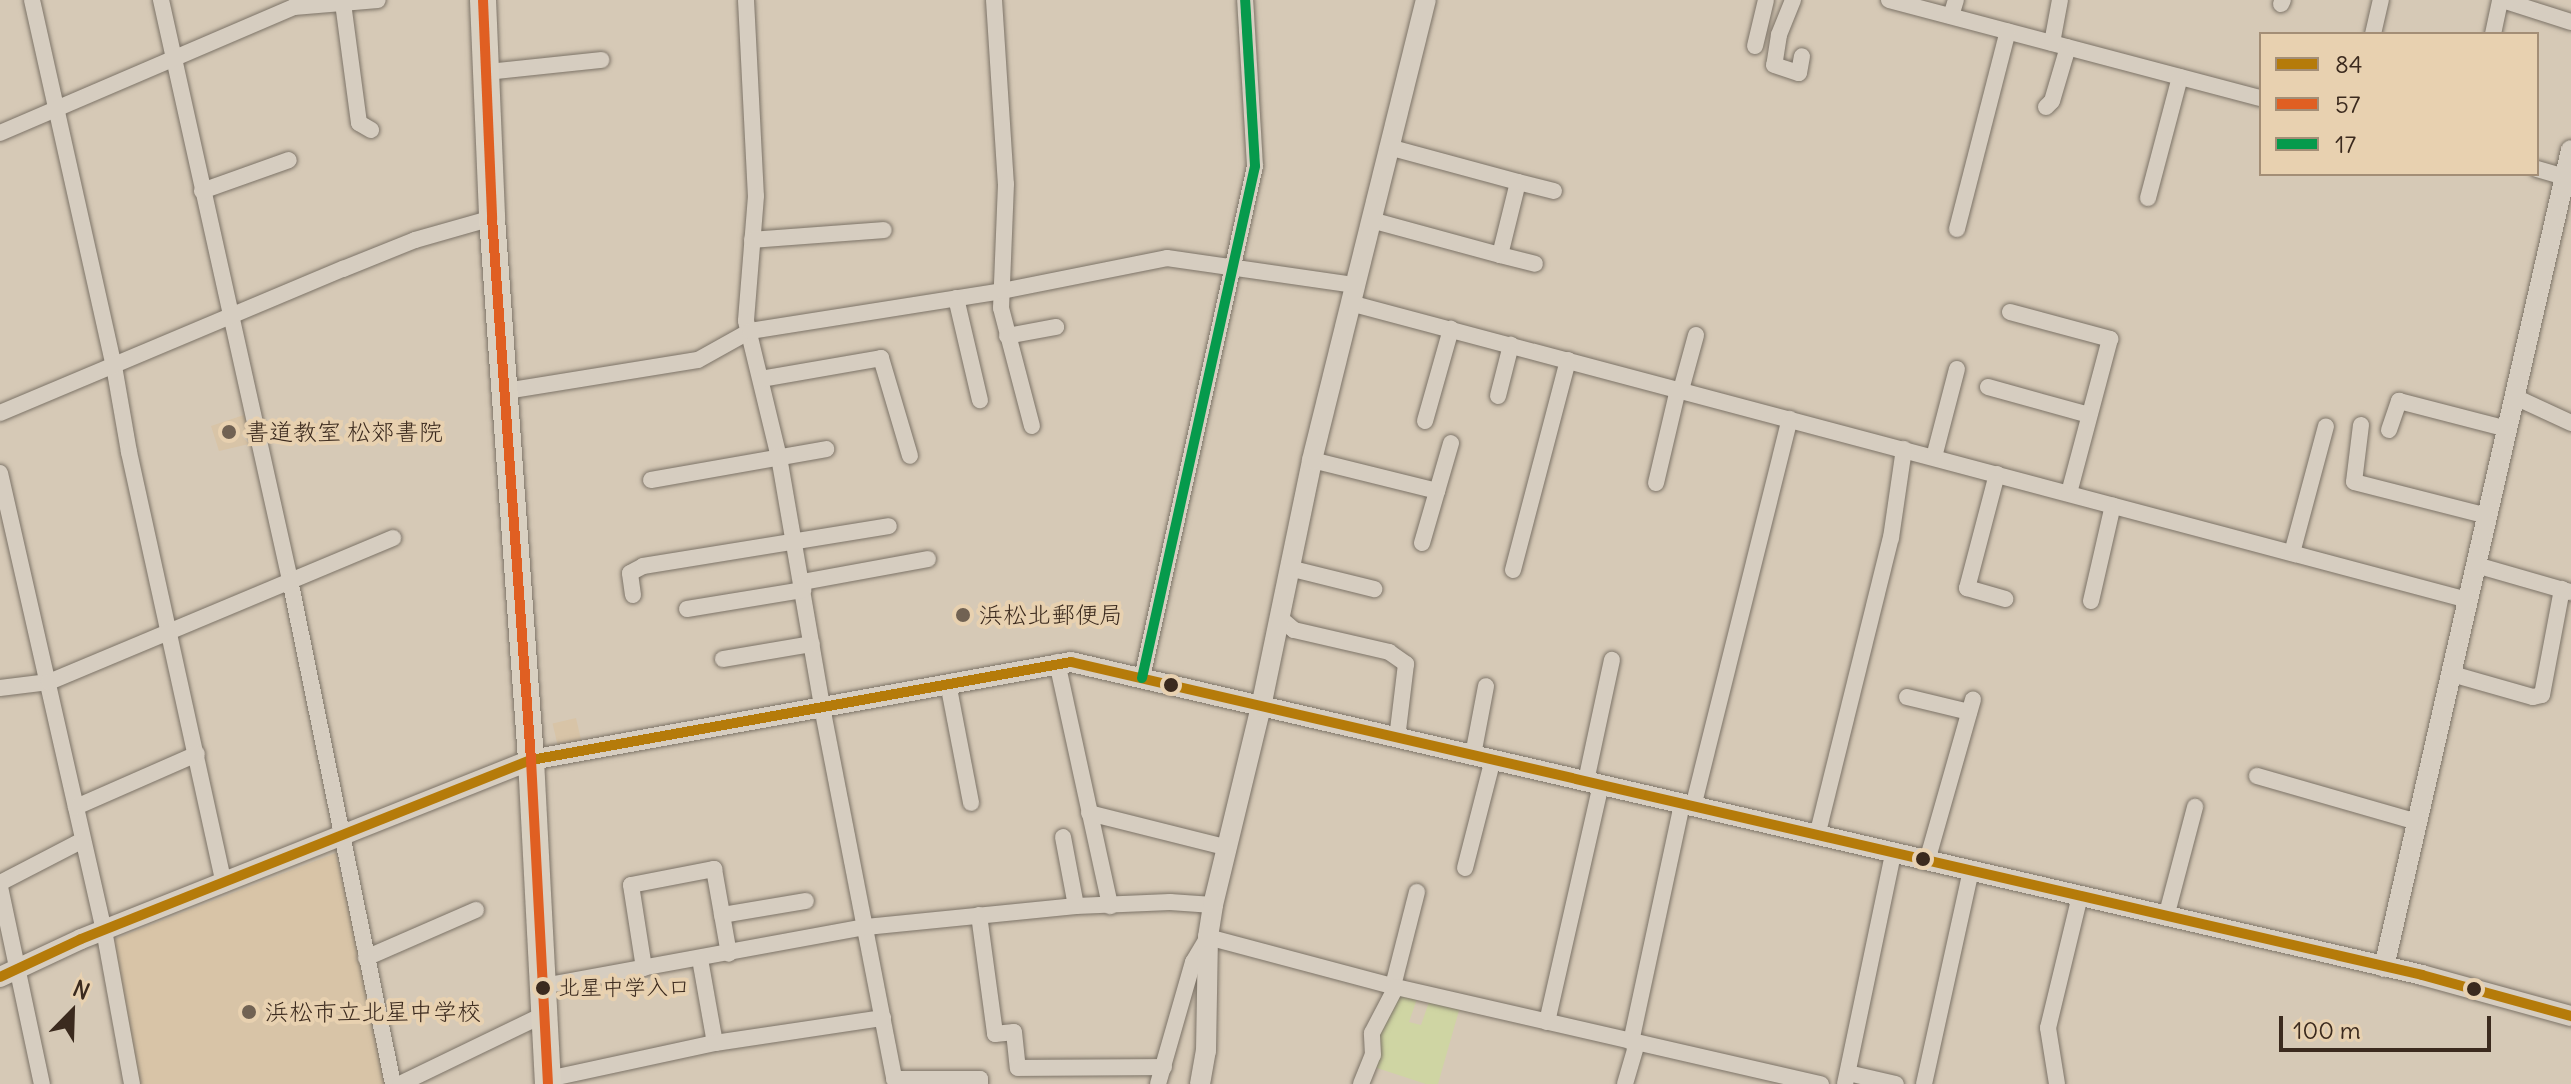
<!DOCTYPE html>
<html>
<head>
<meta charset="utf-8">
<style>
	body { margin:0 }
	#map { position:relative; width:2571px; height:1084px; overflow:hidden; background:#d6c9b6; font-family:Delius,"Klee One",sans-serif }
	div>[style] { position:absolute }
	.built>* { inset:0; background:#d8c4a7; transform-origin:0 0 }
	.green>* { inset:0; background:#cfd5a3 }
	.roads { filter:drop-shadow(0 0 2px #7c7367) drop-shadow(0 0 2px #7c7367) }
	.minor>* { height:16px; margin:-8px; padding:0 8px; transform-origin:8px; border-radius:8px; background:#d6cdc0 }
	.tertiary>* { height:20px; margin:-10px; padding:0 10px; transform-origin:10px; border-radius:10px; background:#d6cdc0 }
	.trunk>* { height:26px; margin:-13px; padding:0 13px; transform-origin:13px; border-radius:13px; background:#d9d0c1 }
	.bus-1>* { height:10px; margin:-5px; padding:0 5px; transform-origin:5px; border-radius:5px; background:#b57b0a }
	.bus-2>* { height:10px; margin:-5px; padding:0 5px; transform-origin:5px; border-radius:5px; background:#e05f22 }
	.bus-3>* { height:10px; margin:-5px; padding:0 5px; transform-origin:5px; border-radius:5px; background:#069a4c }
	.dots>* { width:22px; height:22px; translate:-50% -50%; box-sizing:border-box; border:4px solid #e8d1b0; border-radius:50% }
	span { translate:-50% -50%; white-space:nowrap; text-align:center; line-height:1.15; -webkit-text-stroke:8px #e8d1b0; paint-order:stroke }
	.bus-label { font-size:22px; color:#3b2a1e }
	.left { translate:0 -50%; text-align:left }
	.poi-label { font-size:24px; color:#3b2a1e }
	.legend { position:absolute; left:2259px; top:32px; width:280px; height:144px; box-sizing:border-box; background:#e8d1b0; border:2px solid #a38e76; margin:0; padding:10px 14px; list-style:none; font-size:24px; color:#3b2a1e }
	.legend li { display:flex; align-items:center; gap:16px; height:40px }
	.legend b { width:40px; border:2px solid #a38e76 }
	.north { position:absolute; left:32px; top:972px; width:80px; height:80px; -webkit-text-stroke:6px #e8d1b0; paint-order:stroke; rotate:23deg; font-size:22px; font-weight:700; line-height:32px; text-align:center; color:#3b2a1e }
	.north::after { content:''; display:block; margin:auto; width:28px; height:36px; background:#3b2a1e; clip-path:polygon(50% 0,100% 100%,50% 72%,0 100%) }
	.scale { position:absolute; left:2279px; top:1016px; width:212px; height:36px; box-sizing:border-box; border:4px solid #3b2a1e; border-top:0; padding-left:10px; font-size:24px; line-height:28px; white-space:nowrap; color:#3b2a1e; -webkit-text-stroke:6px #e8d1b0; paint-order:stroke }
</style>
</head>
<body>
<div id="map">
	<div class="built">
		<div style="clip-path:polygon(244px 415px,249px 431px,241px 435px,249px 444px,219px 451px,211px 426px)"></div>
		<div style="left:576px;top:718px;width:26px;height:24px;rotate:77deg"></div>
		<div style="clip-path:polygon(336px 853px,389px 1084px,138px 1084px,112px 940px)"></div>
	</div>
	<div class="green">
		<div style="clip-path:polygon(1399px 992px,1418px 996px,1409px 1022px,1421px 1025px,1430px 999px,1460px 1007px,1438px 1084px,1426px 1084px,1374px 1067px,1377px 1034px)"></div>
	</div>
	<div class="roads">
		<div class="minor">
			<div style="left:32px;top:0;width:375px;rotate:77.4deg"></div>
			<div style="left:114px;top:366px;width:87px;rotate:80.1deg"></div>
			<div style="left:129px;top:452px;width:442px;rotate:77.6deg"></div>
			<div style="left:161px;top:0;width:594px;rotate:77.46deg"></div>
			<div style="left:290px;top:580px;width:514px;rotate:78.45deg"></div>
			<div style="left:746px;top:0;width:196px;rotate:87.1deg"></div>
			<div style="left:756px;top:196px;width:125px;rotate:94.6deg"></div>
			<div style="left:746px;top:321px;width:140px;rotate:76.4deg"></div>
			<div style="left:779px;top:457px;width:254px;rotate:80.2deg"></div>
			<div style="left:822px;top:707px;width:379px;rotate:79deg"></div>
			<div style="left:894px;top:1079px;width:86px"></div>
			<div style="left:980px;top:1079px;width:5px;rotate:90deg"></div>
			<div style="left:994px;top:0;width:184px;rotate:86.3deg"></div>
			<div style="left:1006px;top:184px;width:124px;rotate:92.3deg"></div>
			<div style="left:1001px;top:308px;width:122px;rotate:75.3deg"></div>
			<div style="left:1793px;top:0;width:38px;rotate:112deg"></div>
			<div style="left:1779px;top:35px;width:30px;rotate:99deg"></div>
			<div style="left:1774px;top:65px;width:26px;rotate:18deg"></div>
			<div style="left:1799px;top:73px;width:17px;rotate:-80deg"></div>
			<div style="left:1889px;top:0;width:385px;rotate:14.8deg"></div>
			<div style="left:2502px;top:0;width:72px;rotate:17.7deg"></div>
			<div style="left:343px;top:3px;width:121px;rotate:82.4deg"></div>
			<div style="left:359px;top:123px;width:14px;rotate:30deg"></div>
			<div style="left:2281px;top:4px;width:4px;rotate:-63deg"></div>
			<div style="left:1951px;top:16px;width:17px;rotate:-73deg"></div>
			<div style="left:2373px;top:34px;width:35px;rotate:-77deg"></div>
			<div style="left:2493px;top:34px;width:35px;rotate:-78deg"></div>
			<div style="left:2052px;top:43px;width:44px;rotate:-79.5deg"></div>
			<div style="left:1755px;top:46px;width:47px;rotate:-76.6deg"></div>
			<div style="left:487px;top:72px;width:115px;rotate:-6deg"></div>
			<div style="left:2046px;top:107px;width:8px;rotate:-45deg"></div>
			<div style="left:2052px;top:101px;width:56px;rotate:-73.5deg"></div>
			<div style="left:0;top:133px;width:320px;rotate:-23.2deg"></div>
			<div style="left:294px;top:7px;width:84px;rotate:-4.8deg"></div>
			<div style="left:2537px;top:169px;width:29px;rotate:16deg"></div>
			<div style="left:1518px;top:182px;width:37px;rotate:14deg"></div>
			<div style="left:202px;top:191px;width:92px;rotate:-19.6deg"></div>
			<div style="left:2148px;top:198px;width:125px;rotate:-75.2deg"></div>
			<div style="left:1371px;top:220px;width:134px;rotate:15.2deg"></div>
			<div style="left:1500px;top:255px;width:75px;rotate:-76.1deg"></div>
			<div style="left:1518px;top:182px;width:135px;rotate:-164.9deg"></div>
			<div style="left:1957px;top:229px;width:204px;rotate:-75.6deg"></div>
			<div style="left:752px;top:240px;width:132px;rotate:-4.3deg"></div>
			<div style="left:1500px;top:255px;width:36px;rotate:14deg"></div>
			<div style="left:956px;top:298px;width:105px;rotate:76.8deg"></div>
			<div style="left:1350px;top:303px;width:1157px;rotate:14.88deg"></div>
			<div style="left:2010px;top:312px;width:104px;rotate:15.1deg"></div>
			<div style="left:2110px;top:339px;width:159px;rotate:104.9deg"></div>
			<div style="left:1007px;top:336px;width:50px;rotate:-10.4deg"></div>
			<div style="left:761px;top:379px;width:122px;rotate:-9.9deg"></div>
			<div style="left:881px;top:358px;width:102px;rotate:73.5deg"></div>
			<div style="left:1988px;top:387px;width:105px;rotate:15.5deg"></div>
			<div style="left:1681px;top:390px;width:57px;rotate:-74.7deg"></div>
			<div style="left:506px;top:391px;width:194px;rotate:-9.2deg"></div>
			<div style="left:698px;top:360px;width:60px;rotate:-29.1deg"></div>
			<div style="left:750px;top:331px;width:255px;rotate:-9deg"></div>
			<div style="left:1002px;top:291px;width:168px;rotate:-11.3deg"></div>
			<div style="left:1167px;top:258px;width:190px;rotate:8.2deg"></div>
			<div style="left:1498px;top:396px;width:53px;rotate:-75.7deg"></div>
			<div style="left:2515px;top:397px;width:62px;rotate:24.9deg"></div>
			<div style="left:0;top:413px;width:372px;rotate:-22.8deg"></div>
			<div style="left:343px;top:269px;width:78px;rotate:-21.9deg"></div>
			<div style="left:415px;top:240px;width:80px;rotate:-15.9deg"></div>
			<div style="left:1425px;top:421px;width:96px;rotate:-74.2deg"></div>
			<div style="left:2361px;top:425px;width:57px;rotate:97deg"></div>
			<div style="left:2354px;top:482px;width:137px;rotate:14.3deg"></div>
			<div style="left:2389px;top:430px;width:31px;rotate:-71deg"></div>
			<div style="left:2399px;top:401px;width:112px;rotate:14.5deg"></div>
			<div style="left:1934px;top:457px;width:91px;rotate:-75.4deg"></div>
			<div style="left:1312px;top:460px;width:129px;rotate:13.9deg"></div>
			<div style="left:0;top:473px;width:469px;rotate:77.2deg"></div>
			<div style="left:104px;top:930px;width:157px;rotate:79.7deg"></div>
			<div style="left:1997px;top:474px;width:118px;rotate:104.7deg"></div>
			<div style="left:1967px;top:588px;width:40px;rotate:16deg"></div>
			<div style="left:651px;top:480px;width:178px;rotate:-10deg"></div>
			<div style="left:1656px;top:483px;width:97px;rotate:-76.8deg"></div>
			<div style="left:1422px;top:543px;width:104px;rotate:-73.8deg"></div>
			<div style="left:2292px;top:553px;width:131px;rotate:-75deg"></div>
			<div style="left:2476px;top:565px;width:98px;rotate:16deg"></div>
			<div style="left:1289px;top:568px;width:88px;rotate:13.9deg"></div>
			<div style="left:1513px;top:570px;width:217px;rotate:-75.3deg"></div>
			<div style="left:803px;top:582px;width:127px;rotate:-10.4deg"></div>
			<div style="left:633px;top:595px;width:22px;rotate:-98deg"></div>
			<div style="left:630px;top:573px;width:15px;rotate:-28deg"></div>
			<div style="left:643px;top:566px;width:249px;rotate:-9.2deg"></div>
			<div style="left:2091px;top:601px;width:98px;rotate:-77.1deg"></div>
			<div style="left:687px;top:609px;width:118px;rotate:-9.3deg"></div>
			<div style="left:1279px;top:617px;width:20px;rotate:41deg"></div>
			<div style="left:1294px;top:630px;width:98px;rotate:13deg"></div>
			<div style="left:1389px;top:652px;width:21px;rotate:35deg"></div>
			<div style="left:1406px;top:664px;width:75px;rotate:96.9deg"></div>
			<div style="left:723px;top:659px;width:90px;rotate:-9.6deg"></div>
			<div style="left:1057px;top:662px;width:250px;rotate:77.7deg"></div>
			<div style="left:2452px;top:674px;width:84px;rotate:15.9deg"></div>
			<div style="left:2533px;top:697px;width:9px;rotate:-13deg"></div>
			<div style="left:2542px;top:695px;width:108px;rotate:-79.3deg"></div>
			<div style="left:1142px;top:678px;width:524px;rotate:-77.55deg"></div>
			<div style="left:1255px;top:166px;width:166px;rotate:-93.4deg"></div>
			<div style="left:948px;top:683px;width:122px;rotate:79.1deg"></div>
			<div style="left:0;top:688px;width:49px;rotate:-7deg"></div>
			<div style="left:49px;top:682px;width:373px;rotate:-22.7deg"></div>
			<div style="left:1907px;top:697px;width:64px;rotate:13.6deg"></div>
			<div style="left:1473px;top:755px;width:70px;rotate:-79.3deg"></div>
			<div style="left:2257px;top:776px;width:166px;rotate:16deg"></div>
			<div style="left:1586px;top:781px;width:124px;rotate:-77.9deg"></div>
			<div style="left:76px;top:807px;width:132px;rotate:-23.7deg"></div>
			<div style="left:1693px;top:807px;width:400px;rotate:-76deg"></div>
			<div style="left:1089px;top:813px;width:143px;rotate:14.1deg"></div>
			<div style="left:1817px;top:836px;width:307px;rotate:-76.1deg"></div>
			<div style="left:1891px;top:538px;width:90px;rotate:-81.7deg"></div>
			<div style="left:1063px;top:837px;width:70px;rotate:79.3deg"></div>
			<div style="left:1927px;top:861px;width:168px;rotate:-74.1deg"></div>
			<div style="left:1465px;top:868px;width:113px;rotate:-75.6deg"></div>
			<div style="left:0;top:883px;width:91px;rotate:-27.4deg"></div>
			<div style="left:0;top:887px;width:201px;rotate:78deg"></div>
			<div style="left:722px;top:915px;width:85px;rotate:-9.5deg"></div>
			<div style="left:979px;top:915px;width:120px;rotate:82.3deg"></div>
			<div style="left:995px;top:1034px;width:19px;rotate:-6deg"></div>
			<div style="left:1014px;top:1032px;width:36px;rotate:84deg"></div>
			<div style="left:1018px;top:1068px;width:146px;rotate:-0.4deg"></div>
			<div style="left:2166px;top:917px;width:114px;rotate:-75.2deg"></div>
			<div style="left:366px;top:958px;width:120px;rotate:-23.6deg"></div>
			<div style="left:700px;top:959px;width:85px;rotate:79.9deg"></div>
			<div style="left:644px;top:968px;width:84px;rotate:-98.9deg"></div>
			<div style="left:631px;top:885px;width:85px;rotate:-10.9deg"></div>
			<div style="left:714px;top:869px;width:86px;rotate:80deg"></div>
			<div style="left:543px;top:986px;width:328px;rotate:-10.4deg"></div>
			<div style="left:866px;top:927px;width:211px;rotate:-5.7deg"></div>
			<div style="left:1076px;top:906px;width:94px;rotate:-2.4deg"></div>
			<div style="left:1170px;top:902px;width:43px;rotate:4deg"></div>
			<div style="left:1393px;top:986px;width:97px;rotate:-75.7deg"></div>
			<div style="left:1547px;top:1022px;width:244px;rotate:-77.2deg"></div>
			<div style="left:1631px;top:1042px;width:243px;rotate:-77.9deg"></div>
			<div style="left:1848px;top:1073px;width:49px;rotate:12.9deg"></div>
			<div style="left:548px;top:1079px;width:171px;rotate:-12.2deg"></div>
			<div style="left:715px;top:1043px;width:170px;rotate:-8.5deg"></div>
			<div style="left:400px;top:1084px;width:161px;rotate:-25.8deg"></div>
			<div style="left:1158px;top:1084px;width:127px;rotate:-74deg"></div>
			<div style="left:1193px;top:962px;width:29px;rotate:-59deg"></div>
			<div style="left:1208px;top:937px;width:195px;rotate:14.9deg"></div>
			<div style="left:1396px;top:987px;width:436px;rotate:12.9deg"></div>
			<div style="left:1361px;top:1084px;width:31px;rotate:-68deg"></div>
			<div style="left:1373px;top:1055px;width:22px;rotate:-93deg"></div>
			<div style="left:1372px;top:1033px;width:52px;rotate:-62.4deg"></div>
			<div style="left:1625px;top:1084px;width:43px;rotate:-73.7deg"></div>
			<div style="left:1845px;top:1084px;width:235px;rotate:-78.2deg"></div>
			<div style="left:1924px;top:1084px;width:218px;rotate:-77.6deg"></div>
			<div style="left:2057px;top:1084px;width:57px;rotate:-99.1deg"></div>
			<div style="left:2048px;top:1028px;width:136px;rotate:-76.4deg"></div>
		</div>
		<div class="tertiary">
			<div style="left:2384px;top:967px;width:838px;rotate:-77.11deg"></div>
			<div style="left:0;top:977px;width:89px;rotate:-25.1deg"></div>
			<div style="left:81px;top:939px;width:484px;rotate:-21.7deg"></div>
			<div style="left:531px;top:760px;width:549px;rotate:-10.29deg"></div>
			<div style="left:1071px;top:662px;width:1387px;rotate:13.04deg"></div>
			<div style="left:2422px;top:975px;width:155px;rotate:15.4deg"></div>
			<div style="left:1200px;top:1084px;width:34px;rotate:-80deg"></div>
			<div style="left:1206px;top:1051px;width:114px;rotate:-89deg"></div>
			<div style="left:1208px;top:937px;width:32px;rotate:-81deg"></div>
			<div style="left:1213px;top:905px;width:204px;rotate:-76.4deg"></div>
			<div style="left:1261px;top:707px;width:252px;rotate:-78.3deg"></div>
			<div style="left:1312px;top:460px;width:474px;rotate:-76.1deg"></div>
		</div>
		<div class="trunk">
			<div style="left:483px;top:0;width:218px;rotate:87.6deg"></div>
			<div style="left:492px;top:218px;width:543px;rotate:85.88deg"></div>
			<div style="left:531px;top:760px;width:324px;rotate:87deg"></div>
		</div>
	</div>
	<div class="bus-1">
		<div style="left:0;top:977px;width:89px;rotate:-25.1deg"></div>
		<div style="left:81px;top:939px;width:484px;rotate:-21.7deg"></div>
		<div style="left:531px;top:760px;width:549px;rotate:-10.29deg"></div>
		<div style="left:1071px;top:662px;width:1387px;rotate:13.04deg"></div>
		<div style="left:2422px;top:975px;width:155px;rotate:15.4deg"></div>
	</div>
	<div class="bus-2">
		<div style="left:483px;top:0;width:218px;rotate:87.6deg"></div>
		<div style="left:492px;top:218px;width:543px;rotate:85.88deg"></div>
		<div style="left:531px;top:760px;width:324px;rotate:87deg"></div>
	</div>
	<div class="bus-3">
		<div style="left:1142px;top:678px;width:524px;rotate:-77.55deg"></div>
		<div style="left:1255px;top:166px;width:166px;rotate:-93.4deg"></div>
	</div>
	<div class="dots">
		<div style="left:229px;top:432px;background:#716253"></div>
		<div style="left:963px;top:615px;background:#716253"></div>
		<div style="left:1171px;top:685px;background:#3b2a1e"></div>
		<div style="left:1923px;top:859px;background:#3b2a1e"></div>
		<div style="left:543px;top:988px;background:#3b2a1e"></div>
		<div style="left:2474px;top:989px;background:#3b2a1e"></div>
		<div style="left:249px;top:1012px;background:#716253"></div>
	</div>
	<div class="bus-label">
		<span class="left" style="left:558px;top:988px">北星中学入口</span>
	</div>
	<div class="poi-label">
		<span class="left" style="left:245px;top:432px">書道教室 松郊書院</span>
		<span class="left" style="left:979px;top:615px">浜松北郵便局</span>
		<span class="left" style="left:265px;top:1012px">浜松市立北星中学校</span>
	</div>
	<ul class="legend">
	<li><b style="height:10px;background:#b57b0a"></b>84</li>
	<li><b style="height:10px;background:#e05f22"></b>57</li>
	<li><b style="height:10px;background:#069a4c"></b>17</li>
	</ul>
	<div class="north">N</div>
	<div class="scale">100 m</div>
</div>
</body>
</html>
